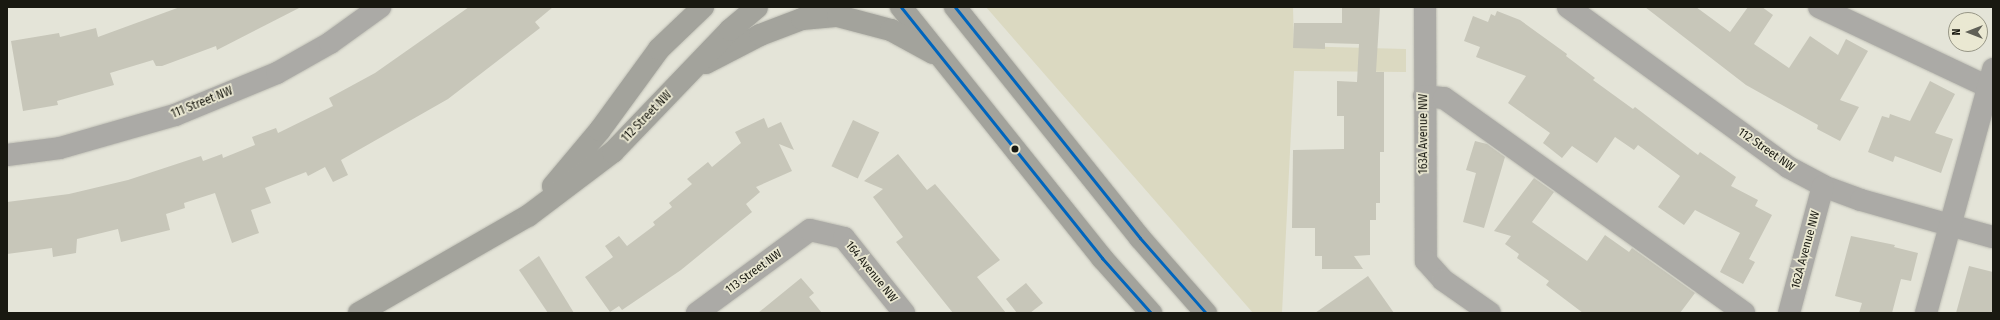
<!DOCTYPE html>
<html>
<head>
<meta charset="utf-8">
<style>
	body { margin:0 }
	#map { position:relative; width:2000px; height:320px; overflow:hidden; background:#e4e4d8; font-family:"Fira Sans Condensed",sans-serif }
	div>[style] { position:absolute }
	.green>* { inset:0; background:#dbd9c1 }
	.building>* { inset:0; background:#c7c6b9; transform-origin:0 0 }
	.roads { filter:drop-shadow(0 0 1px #bfbfb5) drop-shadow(0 0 1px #bfbfb5) }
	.minor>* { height:22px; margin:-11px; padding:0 11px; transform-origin:11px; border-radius:11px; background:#abaaa6 }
	.major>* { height:22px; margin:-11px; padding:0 11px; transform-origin:11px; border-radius:11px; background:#a3a39c }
	.bus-1>* { height:3px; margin:-1.5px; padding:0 1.5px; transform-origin:1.5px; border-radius:1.5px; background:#0065bd }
	.dots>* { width:11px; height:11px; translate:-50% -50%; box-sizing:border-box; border:2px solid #eae8d2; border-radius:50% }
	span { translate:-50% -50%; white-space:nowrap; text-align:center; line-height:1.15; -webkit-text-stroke:3.5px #eae8d2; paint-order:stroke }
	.street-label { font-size:12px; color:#191911 }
	.frame { position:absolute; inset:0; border:8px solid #191911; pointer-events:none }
	.north { position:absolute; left:1948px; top:12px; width:40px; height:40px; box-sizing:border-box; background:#eae8d2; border:1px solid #969585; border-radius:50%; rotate:270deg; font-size:11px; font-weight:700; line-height:16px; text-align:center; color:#191911 }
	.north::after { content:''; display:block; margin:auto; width:14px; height:18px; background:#606057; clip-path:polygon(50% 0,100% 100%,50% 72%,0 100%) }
</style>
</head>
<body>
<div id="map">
	<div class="green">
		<div style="clip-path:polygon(986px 7px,1293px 7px,1294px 46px,1406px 49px,1406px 72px,1294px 71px,1282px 313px,1253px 313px)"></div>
	</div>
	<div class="building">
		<div style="clip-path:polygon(180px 7px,301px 7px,217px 50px,216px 46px,162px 66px,156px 66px,153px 60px,110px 73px,114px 85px,57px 101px,58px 105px,23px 111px,11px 41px,59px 33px,60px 37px,96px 28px,98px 37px)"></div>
		<div style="clip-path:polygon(469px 7px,553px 7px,535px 22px,540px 28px,448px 99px,341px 160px,348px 175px,333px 182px,325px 167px,308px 176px,306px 172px,265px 188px,271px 203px,251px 210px,259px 233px,232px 243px,215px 193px,184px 203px,185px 208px,166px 214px,170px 230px,121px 242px,118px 229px,77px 239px,76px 253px,53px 257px,52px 248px,7px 254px,7px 202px,69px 194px,128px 180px,201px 156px,203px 161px,222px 154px,223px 158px,255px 145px,252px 137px,276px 128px,278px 133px,333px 106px,329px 98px,375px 73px)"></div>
		<div style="clip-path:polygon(1342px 7px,1380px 7px,1376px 72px,1384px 72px,1384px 152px,1380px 152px,1380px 203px,1376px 203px,1376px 220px,1370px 220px,1370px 255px,1354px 256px,1363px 269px,1322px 269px,1322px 256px,1315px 256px,1315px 228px,1292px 228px,1293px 150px,1344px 149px,1344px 116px,1337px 116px,1337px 81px,1357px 82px,1359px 44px,1325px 43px,1325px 49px,1293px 48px,1294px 23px,1342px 23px)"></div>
		<div style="clip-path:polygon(1645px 7px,1696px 7px,1730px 32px,1748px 7px,1762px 7px,1773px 15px,1754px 44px,1789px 68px,1810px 36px,1838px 55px,1846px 39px,1868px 51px,1840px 100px,1859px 107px,1840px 141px,1817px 129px,1818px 125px,1746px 85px)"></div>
		<div style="clip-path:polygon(1497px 11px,1520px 20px,1567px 54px,1566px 56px,1595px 78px,1593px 80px,1633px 109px,1635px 107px,1698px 155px,1700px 152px,1736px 177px,1731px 186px,1758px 200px,1755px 206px,1772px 215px,1749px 259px,1755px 262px,1743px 284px,1720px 272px,1740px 233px,1695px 210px,1684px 225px,1658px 207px,1680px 176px,1638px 145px,1634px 150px,1615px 137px,1597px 163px,1572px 146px,1562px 158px,1543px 143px,1550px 133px,1508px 103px,1526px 76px,1476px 57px,1480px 47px,1464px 41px,1473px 16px,1488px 22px,1491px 14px,1495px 16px)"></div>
		<div style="clip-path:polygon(1930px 81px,1955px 94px,1935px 133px,1953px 139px,1941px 173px,1895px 156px,1893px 162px,1868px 152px,1882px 116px,1889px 118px,1890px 114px,1910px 121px)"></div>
		<div style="clip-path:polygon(764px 118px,768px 128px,781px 122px,794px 150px,779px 144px,792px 171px,756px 187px,760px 192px,746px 204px,752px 212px,681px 270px,622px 310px,619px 306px,610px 312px,585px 277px,613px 257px,605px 246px,619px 236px,627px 246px,655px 225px,653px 222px,672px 207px,669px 203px,692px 184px,687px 179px,708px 162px,712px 167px,741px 143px,735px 132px)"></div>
		<div style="left:853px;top:120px;width:29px;height:51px;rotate:25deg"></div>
		<div style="clip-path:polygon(1475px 141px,1487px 144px,1505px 157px,1484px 228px,1463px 222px,1476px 173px,1466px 170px)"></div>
		<div style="clip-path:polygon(898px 154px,927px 190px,935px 184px,1000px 260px,977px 277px,1006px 313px,953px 313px,896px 242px,903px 237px,873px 197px,883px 189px,864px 181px)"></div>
		<div style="clip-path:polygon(1534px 178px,1554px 192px,1532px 222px,1587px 261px,1605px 235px,1629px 252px,1632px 248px,1695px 293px,1680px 313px,1583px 313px,1546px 285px,1549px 281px,1517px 258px,1519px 254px,1505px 244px,1511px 236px,1494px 231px)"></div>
		<div style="clip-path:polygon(1851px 236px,1895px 245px,1894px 247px,1918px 253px,1911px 281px,1901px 279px,1892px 313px,1859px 313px,1862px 303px,1835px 296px)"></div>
		<div style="clip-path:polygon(539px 256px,574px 313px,548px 313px,519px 270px)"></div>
		<div style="clip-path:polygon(1969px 266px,1993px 272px,1993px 313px,1956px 313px)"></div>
		<div style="clip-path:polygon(1368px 276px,1394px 313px,1315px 313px)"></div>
		<div style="clip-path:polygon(801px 278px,814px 293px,809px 297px,822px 313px,758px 313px)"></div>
		<div style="clip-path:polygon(1026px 283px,1043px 303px,1030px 313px,1017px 313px,1006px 299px)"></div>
	</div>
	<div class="roads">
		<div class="minor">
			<div style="left:1425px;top:7px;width:254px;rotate:89.8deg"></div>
			<div style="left:1426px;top:261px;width:25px;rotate:48deg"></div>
			<div style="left:1443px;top:280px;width:57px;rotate:35.1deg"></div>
			<div style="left:1568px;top:7px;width:272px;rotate:36deg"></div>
			<div style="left:1788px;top:167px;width:40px;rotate:28deg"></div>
			<div style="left:1823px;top:186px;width:40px;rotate:20.2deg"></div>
			<div style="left:1861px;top:200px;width:137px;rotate:15.7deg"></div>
			<div style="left:1819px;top:7px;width:187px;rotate:25.3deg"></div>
			<div style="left:1424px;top:96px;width:20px;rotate:6deg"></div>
			<div style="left:1444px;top:98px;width:369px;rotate:35.6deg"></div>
			<div style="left:7px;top:155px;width:53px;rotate:-7.5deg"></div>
			<div style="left:60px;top:148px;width:120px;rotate:-16deg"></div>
			<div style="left:175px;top:115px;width:110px;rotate:-22.4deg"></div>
			<div style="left:277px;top:73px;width:61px;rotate:-29.5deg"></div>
			<div style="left:330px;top:43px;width:62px;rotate:-35.8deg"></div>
			<div style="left:697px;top:313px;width:140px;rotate:-36.3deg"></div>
			<div style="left:810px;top:230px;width:35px;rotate:13deg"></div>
			<div style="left:844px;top:238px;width:96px;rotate:51.3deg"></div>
			<div style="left:1789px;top:313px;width:131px;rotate:-75deg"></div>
			<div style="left:1926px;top:313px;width:253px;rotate:-74.6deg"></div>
		</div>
		<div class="major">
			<div style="left:901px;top:7px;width:322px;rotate:51.3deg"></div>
			<div style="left:1102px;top:258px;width:74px;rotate:48.3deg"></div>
			<div style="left:955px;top:7px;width:296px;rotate:51.3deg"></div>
			<div style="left:1140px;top:238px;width:100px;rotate:48.7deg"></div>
			<div style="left:706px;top:63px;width:61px;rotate:-27.4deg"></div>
			<div style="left:760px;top:35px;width:45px;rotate:-20.9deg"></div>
			<div style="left:802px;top:19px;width:36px;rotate:-5deg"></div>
			<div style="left:838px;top:16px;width:55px;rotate:14.8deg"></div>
			<div style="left:891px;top:30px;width:48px;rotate:28.7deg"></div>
			<div style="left:553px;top:186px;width:73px;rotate:-50deg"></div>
			<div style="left:600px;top:130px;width:100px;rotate:-53.9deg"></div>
			<div style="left:659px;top:49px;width:61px;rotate:-43.7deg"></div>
			<div style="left:359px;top:313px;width:195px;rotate:-29.9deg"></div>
			<div style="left:528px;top:216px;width:106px;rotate:-37deg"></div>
			<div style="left:613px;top:152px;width:169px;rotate:-46.2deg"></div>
			<div style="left:730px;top:30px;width:35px;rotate:-40deg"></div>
		</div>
	</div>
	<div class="bus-1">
		<div style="left:901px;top:7px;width:322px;rotate:51.3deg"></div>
		<div style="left:1102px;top:258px;width:74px;rotate:48.3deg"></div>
		<div style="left:955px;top:7px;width:296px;rotate:51.3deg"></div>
		<div style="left:1140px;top:238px;width:100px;rotate:48.7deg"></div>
	</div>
	<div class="dots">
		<div style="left:1015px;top:149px;background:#191911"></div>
	</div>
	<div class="street-label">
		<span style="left:202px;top:103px;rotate:-22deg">111 Street NW</span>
		<span style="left:647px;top:117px;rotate:-46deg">112 Street NW</span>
		<span style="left:1424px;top:134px;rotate:-90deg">163A Avenue NW</span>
		<span style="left:1766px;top:150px;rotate:35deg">112 Street NW</span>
		<span style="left:1806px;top:250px;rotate:-75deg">162A Avenue NW</span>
		<span style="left:754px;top:272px;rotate:-36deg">113 Street NW</span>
		<span style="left:871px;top:272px;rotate:51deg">164 Avenue NW</span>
	</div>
	<div class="frame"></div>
	<div class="north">N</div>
</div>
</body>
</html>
